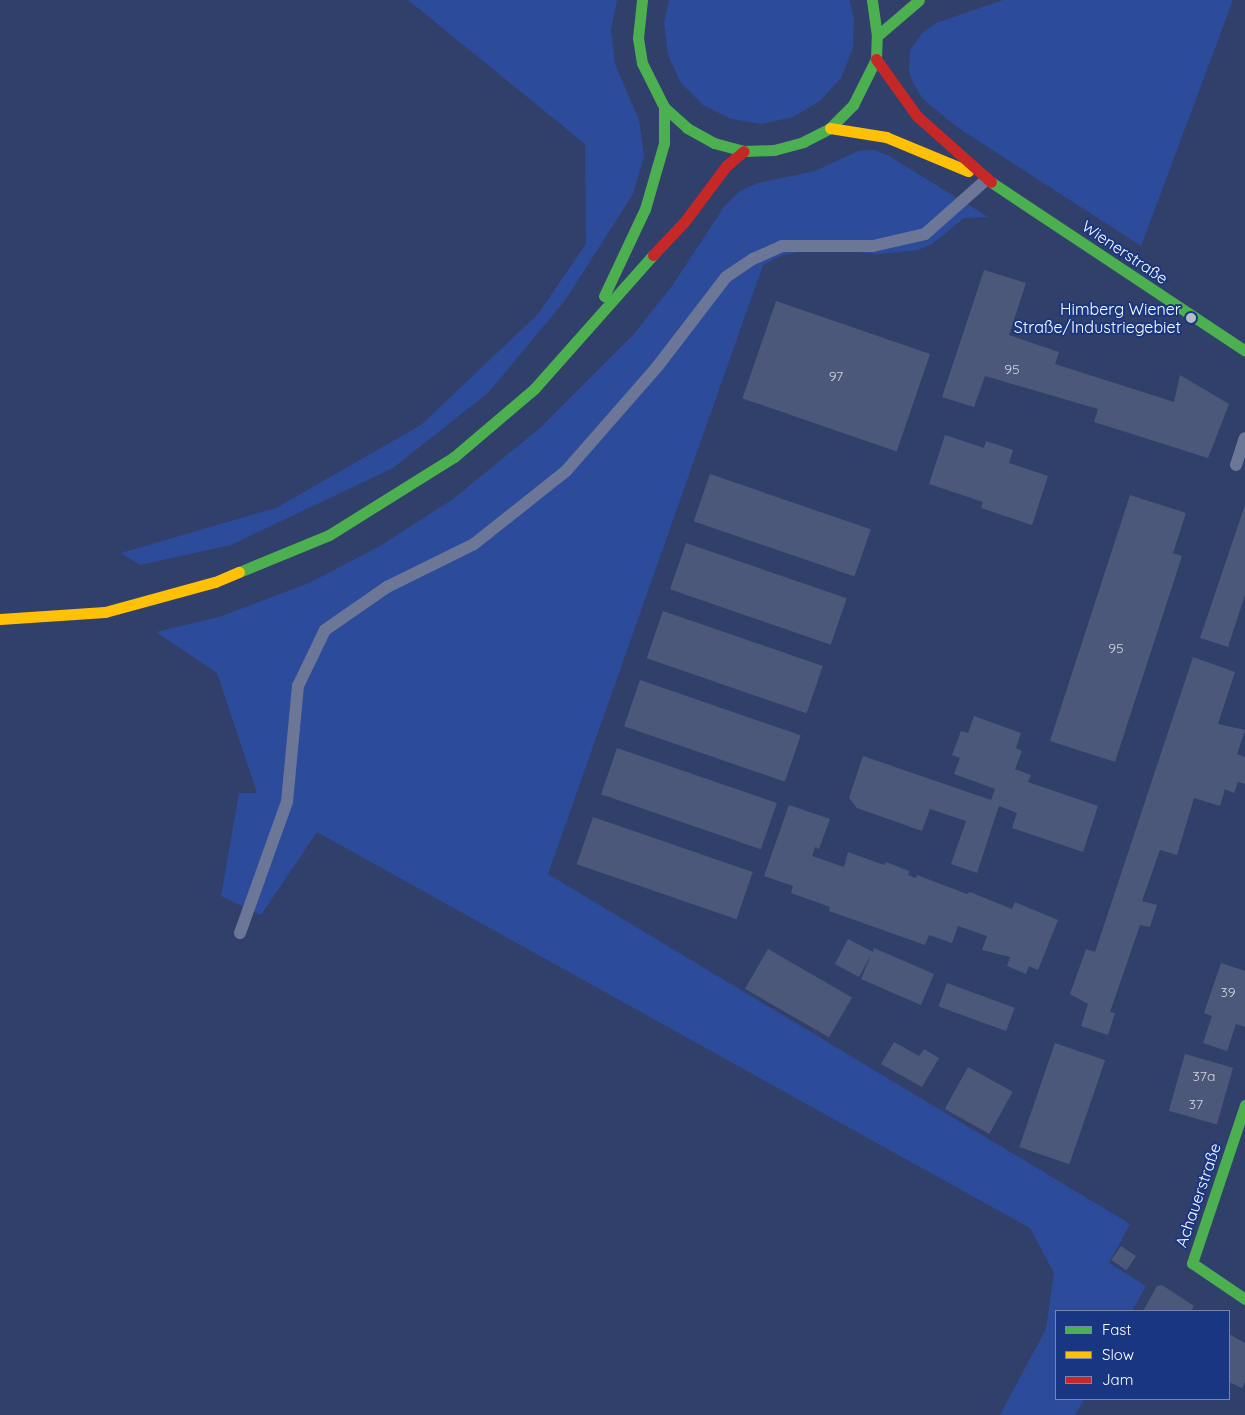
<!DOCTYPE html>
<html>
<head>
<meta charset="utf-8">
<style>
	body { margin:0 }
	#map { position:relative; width:1245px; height:1415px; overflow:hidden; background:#31406a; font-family:Quicksand,sans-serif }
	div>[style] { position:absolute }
	.green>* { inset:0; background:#2c4b9a }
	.building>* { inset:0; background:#4b587a; transform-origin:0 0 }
	.lane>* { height:12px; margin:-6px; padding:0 6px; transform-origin:6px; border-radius:6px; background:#6c7798 }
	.fast>* { height:11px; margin:-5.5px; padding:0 5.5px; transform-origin:5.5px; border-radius:5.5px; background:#4caf50 }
	.slow>* { height:11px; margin:-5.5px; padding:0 5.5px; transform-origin:5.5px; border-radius:5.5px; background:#ffc107 }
	.jam>* { height:11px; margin:-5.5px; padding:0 5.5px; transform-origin:5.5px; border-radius:5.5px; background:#c62828 }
	.dots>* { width:14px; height:14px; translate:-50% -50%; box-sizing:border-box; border:2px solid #193682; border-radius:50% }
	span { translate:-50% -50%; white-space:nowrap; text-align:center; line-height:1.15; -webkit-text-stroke:4px #193682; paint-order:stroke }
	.number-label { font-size:14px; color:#d2d5de }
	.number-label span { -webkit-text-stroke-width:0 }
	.street-label { font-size:16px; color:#fff }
	.poi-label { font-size:16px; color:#fff }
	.right { translate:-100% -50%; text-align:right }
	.legend { position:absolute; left:1055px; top:1310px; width:175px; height:90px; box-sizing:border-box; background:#193682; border:1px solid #7586b4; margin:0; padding:6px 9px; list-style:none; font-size:15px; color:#fff }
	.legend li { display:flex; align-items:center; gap:10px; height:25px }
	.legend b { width:25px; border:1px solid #7586b4 }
</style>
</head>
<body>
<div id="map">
	<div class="green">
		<div style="clip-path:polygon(408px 0,617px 0,611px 30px,615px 64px,639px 120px,644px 156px,633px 194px,566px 299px,489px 392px,393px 468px,231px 545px,140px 565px,121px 553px,276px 508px,421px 425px,538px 314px,586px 244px,585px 144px)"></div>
		<div style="clip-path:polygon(669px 0,849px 0,854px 18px,853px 48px,841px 78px,820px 101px,793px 117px,762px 124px,731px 119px,703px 105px,681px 83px,668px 55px,664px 23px)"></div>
		<div style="clip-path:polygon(1003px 0,1233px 0,1141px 246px,957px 127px,923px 99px,913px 83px,909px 71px,910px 50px,923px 32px,936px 23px)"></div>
		<div style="clip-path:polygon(874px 150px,889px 156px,988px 217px,964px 218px,932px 244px,918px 250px,879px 254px,820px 248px,783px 255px,763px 265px,548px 874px,1130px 1224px,1109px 1263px,1146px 1286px,1132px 1311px,1056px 1311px,1056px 1399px,1084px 1399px,1075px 1415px,1000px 1415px,1046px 1329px,1054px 1273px,1030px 1228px,317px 832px,261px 915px,221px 896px,239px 793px,257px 793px,217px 673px,156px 632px,219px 617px,309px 583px,380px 546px,453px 499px,540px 428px,633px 335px,672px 286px,724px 207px,740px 191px,758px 183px,815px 171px,858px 151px)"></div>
	</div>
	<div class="building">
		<div style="clip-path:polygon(984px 270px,1026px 283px,1009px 335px,1059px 352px,1055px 364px,1174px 402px,1180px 375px,1229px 404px,1208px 458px,1094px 422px,1098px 409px,985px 376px,974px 407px,942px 397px)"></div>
		<div style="left:776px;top:301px;width:163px;height:103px;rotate:19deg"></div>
		<div style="clip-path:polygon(945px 435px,984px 448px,986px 441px,1013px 450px,1009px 463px,1048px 476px,1032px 525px,981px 508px,983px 502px,929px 484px)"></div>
		<div style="left:710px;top:474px;width:170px;height:50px;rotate:19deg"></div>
		<div style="clip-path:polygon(1130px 495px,1186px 513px,1173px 553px,1182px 556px,1115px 762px,1050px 741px)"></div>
		<div style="clip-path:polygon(1245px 505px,1245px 595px,1228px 647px,1200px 638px)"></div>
		<div style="left:686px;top:543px;width:170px;height:49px;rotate:19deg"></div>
		<div style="left:663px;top:611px;width:169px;height:50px;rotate:19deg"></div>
		<div style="clip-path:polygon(1193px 657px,1235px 672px,1218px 724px,1245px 730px,1237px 754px,1245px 757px,1245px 784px,1238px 782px,1234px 793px,1225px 789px,1220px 806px,1194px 798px,1177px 855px,1160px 850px,1142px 901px,1157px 905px,1150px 927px,1140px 925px,1110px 1012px,1115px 1013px,1108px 1035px,1081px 1026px,1088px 1004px,1070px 994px,1086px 949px,1095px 952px)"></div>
		<div style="left:640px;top:680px;width:170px;height:49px;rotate:19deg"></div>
		<div style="clip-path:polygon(974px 716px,1021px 733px,1016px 748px,1022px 751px,1015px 769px,1031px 775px,1028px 782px,1098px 806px,1083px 852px,1012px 828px,1017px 813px,999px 806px,977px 873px,951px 864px,966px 821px,930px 809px,922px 831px,857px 808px,849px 798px,863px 756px,991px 800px,995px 789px,954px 774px,960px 758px,952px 755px,961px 731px,968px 733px)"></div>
		<div style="left:617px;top:748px;width:169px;height:49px;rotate:19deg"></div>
		<div style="clip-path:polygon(789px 805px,830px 819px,819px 849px,815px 847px,812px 856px,844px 867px,848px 852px,884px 865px,886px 862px,909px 871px,908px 875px,916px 878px,917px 875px,967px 894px,970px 892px,1012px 909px,1015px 902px,1058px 920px,1038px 970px,1029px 966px,1026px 974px,1007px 966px,1010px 957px,982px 950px,987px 936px,958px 926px,952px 943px,929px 935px,925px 945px,829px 911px,830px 907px,791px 893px,793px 886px,764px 876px)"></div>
		<div style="left:593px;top:817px;width:169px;height:50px;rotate:19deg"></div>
		<div style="clip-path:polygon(848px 939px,873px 952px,874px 948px,934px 974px,921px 1005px,861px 979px,871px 955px,859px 977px,835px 964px)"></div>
		<div style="left:768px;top:949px;width:97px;height:46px;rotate:30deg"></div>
		<div style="clip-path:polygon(1221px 963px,1245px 971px,1245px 1027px,1236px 1024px,1227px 1051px,1203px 1043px,1212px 1016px,1204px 1013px)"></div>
		<div style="left:947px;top:983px;width:72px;height:25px;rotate:20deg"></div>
		<div style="clip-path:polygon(894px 1042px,919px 1056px,924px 1049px,939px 1058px,922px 1087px,881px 1064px)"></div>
		<div style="left:1055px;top:1043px;width:53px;height:110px;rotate:19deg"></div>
		<div style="left:1185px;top:1054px;width:50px;height:59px;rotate:16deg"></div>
		<div style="left:968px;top:1067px;width:51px;height:48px;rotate:29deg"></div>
		<div style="left:1121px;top:1246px;width:18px;height:17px;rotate:34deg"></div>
		<div style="clip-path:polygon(1162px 1285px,1194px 1306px,1191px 1311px,1143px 1311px,1157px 1286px)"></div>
		<div style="clip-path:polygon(1229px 1334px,1245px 1343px,1245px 1382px,1242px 1388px,1229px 1382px)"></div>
	</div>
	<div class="lane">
		<div style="left:1236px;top:465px;width:28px;rotate:-72deg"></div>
		<div style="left:240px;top:933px;width:139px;rotate:-70.3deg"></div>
		<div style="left:287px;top:802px;width:117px;rotate:-84.6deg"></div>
		<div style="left:298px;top:686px;width:62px;rotate:-64.3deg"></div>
		<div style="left:325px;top:630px;width:75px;rotate:-34.7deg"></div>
		<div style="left:387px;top:587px;width:97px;rotate:-26.3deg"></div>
		<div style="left:474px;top:544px;width:117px;rotate:-38.4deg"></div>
		<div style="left:566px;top:471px;width:138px;rotate:-48.8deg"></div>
		<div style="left:657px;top:367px;width:113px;rotate:-52.5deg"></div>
		<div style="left:726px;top:277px;width:32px;rotate:-34deg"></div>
		<div style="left:753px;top:259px;width:32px;rotate:-24deg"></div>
		<div style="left:782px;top:246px;width:91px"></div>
		<div style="left:873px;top:246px;width:53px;rotate:-13deg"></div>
		<div style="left:925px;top:234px;width:83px;rotate:-41.6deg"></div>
	</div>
	<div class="fast">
		<div style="left:642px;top:0;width:38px;rotate:96deg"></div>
		<div style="left:638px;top:38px;width:25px;rotate:81deg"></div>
		<div style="left:642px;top:63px;width:49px;rotate:63.4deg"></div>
		<div style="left:664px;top:107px;width:31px;rotate:42deg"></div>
		<div style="left:687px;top:128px;width:31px;rotate:29deg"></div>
		<div style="left:714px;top:143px;width:31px;rotate:15deg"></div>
		<div style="left:744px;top:151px;width:30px;rotate:-2deg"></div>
		<div style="left:774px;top:150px;width:30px;rotate:-15deg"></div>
		<div style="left:803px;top:142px;width:30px;rotate:-27deg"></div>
		<div style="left:830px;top:128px;width:33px;rotate:-45deg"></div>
		<div style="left:853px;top:105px;width:51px;rotate:-63.4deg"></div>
		<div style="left:876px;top:59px;width:23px;rotate:-88deg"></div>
		<div style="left:877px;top:36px;width:36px;rotate:-98deg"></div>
		<div style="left:877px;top:36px;width:55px;rotate:-40.6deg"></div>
		<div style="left:991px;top:182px;width:305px;rotate:33.6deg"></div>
		<div style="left:604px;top:296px;width:96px;rotate:-64.8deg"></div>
		<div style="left:645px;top:209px;width:69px;rotate:-73.9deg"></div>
		<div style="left:664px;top:143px;width:36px;rotate:-90deg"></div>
		<div style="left:239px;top:572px;width:97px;rotate:-22.3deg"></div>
		<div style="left:329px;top:535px;width:147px;rotate:-32deg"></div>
		<div style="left:454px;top:457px;width:105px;rotate:-40.4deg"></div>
		<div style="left:534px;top:389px;width:179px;rotate:-48.4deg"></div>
		<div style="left:1245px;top:1105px;width:167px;rotate:108.5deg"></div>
		<div style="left:1192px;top:1263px;width:64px;rotate:34.2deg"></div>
	</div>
	<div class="slow">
		<div style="left:830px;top:128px;width:57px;rotate:9.1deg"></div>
		<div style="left:886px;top:137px;width:89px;rotate:22.5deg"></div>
		<div style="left:0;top:619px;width:105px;rotate:-3.8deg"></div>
		<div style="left:105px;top:612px;width:114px;rotate:-15.3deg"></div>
		<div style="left:215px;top:582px;width:26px;rotate:-23deg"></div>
	</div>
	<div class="jam">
		<div style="left:876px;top:59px;width:70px;rotate:54.3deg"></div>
		<div style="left:917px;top:116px;width:99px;rotate:41.7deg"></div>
		<div style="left:653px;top:255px;width:47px;rotate:-46.7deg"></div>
		<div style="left:685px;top:221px;width:69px;rotate:-53.3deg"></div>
		<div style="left:726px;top:166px;width:23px;rotate:-40deg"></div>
	</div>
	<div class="dots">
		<div style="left:1191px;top:318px;background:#b7bccb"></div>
	</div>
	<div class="number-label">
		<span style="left:1012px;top:369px">95</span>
		<span style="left:836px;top:376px">97</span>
		<span style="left:1116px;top:648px">95</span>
		<span style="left:1228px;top:992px">39</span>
		<span style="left:1204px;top:1076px">37a</span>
		<span style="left:1196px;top:1104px">37</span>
	</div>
	<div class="street-label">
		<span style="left:1125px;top:252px;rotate:34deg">Wienerstraße</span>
		<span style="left:1198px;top:1195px;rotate:-71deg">Achauerstraße</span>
	</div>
	<div class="poi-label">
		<span class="right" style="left:1181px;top:318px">Himberg Wiener<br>Straße/Industriegebiet</span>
	</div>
	<ul class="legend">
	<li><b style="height:6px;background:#4caf50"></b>Fast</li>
	<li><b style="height:6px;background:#ffc107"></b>Slow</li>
	<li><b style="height:6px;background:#c62828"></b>Jam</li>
	</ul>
</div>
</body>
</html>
